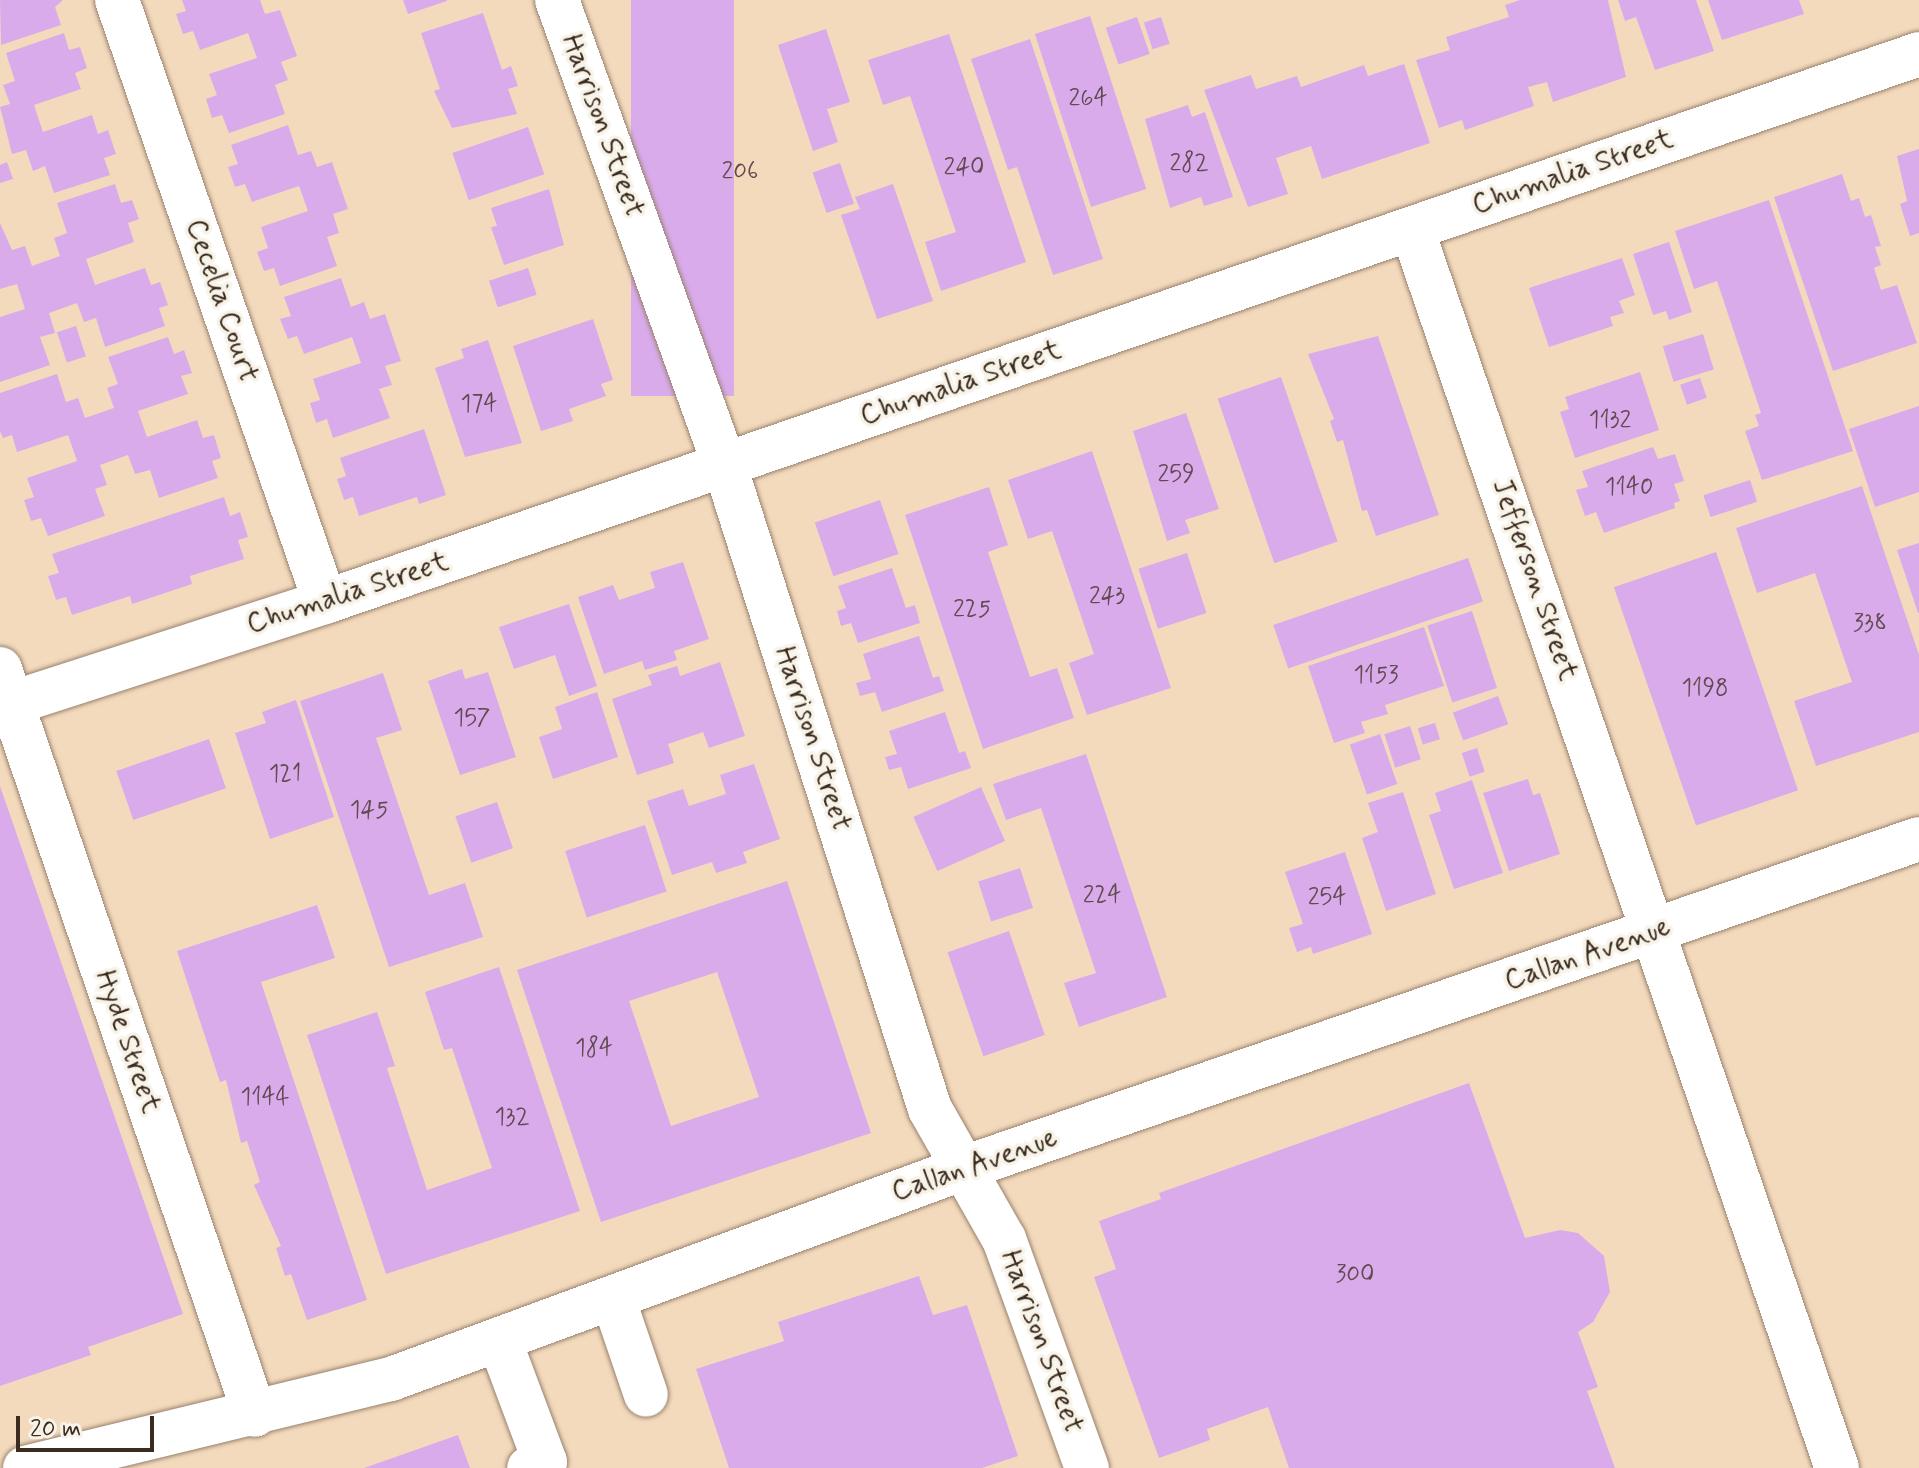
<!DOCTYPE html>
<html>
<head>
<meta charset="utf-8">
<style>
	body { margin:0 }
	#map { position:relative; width:1919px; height:1468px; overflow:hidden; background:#f4dabd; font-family:Mynerve,sans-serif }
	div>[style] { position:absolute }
	.building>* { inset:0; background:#d9abeb; transform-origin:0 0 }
	.roads { filter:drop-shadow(0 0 2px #98826e) drop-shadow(0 0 2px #98826e) }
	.minor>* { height:44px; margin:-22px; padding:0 22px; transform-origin:22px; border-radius:22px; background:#fff }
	span { translate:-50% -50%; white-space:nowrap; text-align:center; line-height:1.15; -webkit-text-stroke:7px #f7f3e8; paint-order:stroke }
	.number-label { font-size:24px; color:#624a51 }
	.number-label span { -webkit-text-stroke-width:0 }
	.street-label { font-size:28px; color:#3b2a1e }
	.scale { position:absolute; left:16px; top:1416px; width:138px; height:36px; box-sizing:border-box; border:4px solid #3b2a1e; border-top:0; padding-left:10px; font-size:24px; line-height:28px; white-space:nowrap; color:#3b2a1e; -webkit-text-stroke:6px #f7f3e8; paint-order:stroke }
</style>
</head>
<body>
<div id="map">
	<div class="building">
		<div style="clip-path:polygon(0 0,63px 0,55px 7px,61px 25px,1px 45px)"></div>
		<div style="clip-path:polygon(182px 0,260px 0,265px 14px,280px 10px,297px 56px,281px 62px,288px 80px,275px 85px,285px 114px,229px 133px,222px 115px,212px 118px,206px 99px,217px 95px,209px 74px,257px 58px,248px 33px,200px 50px,193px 31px,183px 34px,176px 14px,186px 11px)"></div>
		<div style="clip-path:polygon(403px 0,447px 0,447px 1px,408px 14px)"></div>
		<div style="left:631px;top:0;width:103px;height:396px"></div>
		<div style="clip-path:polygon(1520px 0,1608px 0,1626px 77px,1553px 102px,1547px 82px,1532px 86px,1528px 87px,1534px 106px,1465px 130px,1462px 120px,1439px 128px,1416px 60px,1450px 50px,1446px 37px,1509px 17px,1505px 5px)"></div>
		<div style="clip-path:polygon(1618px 0,1696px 0,1714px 51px,1655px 70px,1636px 17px,1625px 21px)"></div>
		<div style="clip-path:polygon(1708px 0,1799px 0,1804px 14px,1722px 40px)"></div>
		<div style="clip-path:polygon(483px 13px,502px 70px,511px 66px,518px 86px,508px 89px,517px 114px,452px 128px,434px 91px,440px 89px,421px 33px)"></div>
		<div style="left:1090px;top:16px;width:182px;height:58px;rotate:72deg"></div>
		<div style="left:1137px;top:17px;width:39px;height:33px;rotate:71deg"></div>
		<div style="left:1161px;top:17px;width:28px;height:18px;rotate:72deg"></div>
		<div style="clip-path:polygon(826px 29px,850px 102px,827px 109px,838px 142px,813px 151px,778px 45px)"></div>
		<div style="clip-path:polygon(64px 33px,69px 50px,80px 47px,87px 68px,75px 73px,81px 89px,34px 105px,43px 132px,92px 115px,98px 134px,108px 130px,116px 154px,104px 158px,110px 175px,54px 193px,45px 166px,33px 171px,26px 150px,12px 154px,0 107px,10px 104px,3px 85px,15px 81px,6px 53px)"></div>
		<div style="clip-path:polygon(949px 34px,1026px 262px,941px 291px,925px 242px,956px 232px,910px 96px,883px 105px,868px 60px)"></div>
		<div style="clip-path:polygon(1030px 39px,1103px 259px,1053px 275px,1017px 167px,1008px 170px,971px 59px)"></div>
		<div style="clip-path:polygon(1404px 64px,1430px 143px,1322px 179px,1311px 146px,1276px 158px,1288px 194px,1248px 207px,1204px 90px,1251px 75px,1256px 89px,1297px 76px,1301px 87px,1364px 65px,1368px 76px)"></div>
		<div style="clip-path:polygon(1188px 105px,1192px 117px,1205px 112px,1233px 197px,1204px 206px,1201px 197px,1170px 208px,1145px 119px)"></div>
		<div style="clip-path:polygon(288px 125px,298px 155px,311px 151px,317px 167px,332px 162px,348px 209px,333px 214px,339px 233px,327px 237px,337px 266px,280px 286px,274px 268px,264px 271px,257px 252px,268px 248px,261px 227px,308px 211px,299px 186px,252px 202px,245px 184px,235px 187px,228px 167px,238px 164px,231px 145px)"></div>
		<div style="left:528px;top:127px;width:50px;height:80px;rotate:71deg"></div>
		<div style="clip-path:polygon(1919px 149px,1919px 233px,1910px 236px,1900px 204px,1907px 201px,1897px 156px)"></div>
		<div style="clip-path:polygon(7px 162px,13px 179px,0 183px,0 165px)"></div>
		<div style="left:840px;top:163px;width:43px;height:29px;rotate:71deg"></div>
		<div style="clip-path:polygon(1842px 174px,1851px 201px,1859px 198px,1865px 217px,1871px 215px,1881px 246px,1875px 247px,1881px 265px,1874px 268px,1881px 290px,1897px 285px,1917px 343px,1833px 371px,1774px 197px)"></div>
		<div style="clip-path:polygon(115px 184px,121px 203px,132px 200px,139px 219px,128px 223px,134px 242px,86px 259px,95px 285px,145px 268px,151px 285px,160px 282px,168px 305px,159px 308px,165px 326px,105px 347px,96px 318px,84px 322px,77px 303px,49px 313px,55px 333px,40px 337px,50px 365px,0 382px,0 317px,25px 309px,17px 284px,0 289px,0 223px,12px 250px,25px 246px,32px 266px,60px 256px,54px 238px,67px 233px,57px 203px)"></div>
		<div style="clip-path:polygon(893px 184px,933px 301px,877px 319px,841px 215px,860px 209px,855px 197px)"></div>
		<div style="clip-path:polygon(549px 189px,564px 245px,504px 265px,491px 227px,497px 226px,491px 208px)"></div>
		<div style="clip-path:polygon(1769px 200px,1853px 451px,1762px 480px,1745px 431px,1759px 426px,1755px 415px,1761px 413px,1717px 281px,1694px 289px,1675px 231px)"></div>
		<div style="clip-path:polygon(1669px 242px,1692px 312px,1669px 320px,1666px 311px,1653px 315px,1633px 254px)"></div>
		<div style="clip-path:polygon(1622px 258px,1635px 295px,1619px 301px,1624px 313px,1610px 317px,1613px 326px,1549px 347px,1529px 288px)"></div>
		<div style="left:528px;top:268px;width:28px;height:41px;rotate:72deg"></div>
		<div style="clip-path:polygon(341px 278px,351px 307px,364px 302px,370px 319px,385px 314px,401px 361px,385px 366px,392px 385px,379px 389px,390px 418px,333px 438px,327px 419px,316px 423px,310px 403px,320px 400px,313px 379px,361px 363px,352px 337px,304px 354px,297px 336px,288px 339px,280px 319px,291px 316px,284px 297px)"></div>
		<div style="clip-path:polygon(593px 319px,613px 380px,601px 384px,606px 396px,569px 409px,573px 421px,541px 431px,513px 346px)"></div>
		<div style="left:76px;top:326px;width:32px;height:20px;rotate:72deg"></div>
		<div style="left:1703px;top:334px;width:37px;height:42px;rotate:73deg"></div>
		<div style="clip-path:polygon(1378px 336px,1439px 515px,1376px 536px,1367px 510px,1362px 511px,1343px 440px,1337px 442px,1330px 421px,1334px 419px,1308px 354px)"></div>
		<div style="clip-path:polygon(168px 337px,174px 354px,184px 350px,192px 373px,181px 376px,188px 394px,138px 411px,147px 437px,197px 420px,203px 438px,214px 435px,221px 458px,212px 461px,218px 478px,159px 498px,150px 470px,135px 474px,128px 455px,100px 465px,107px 485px,95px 489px,105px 516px,48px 536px,41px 518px,31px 521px,24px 500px,34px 497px,27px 478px,77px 461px,68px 435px,17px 452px,12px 435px,3px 438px,0 431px,0 393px,57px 374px,66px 402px,78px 398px,85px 418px,114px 408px,107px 388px,118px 384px,108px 357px)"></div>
		<div style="clip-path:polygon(488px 340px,522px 443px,465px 457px,435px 368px,464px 358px,461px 349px)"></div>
		<div style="clip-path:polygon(1640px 372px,1659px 430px,1575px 458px,1560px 412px,1569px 409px,1565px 397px)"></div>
		<div style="left:1281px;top:377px;width:174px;height:67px;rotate:71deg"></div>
		<div style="left:1700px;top:378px;width:21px;height:21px;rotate:71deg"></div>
		<div style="clip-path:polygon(1919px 406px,1919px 492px,1875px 507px,1849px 429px)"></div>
		<div style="clip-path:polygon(1186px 413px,1219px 509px,1185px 520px,1190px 533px,1167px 541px,1133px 431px)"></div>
		<div style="clip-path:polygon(424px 429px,446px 495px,419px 504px,417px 497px,359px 516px,353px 497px,344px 500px,337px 479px,346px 476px,340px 458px)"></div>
		<div style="clip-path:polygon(1653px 447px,1658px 459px,1675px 454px,1684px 481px,1674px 484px,1680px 501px,1674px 503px,1675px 508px,1604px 533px,1596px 512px,1585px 516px,1576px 490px,1588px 487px,1582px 471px)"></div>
		<div style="clip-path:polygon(1092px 451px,1171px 688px,1087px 715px,1069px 663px,1094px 654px,1052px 531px,1028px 539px,1008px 480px)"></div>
		<div style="left:1750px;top:480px;width:23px;height:49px;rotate:72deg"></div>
		<div style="clip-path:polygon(1862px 486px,1919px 655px,1919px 732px,1816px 766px,1794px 701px,1852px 682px,1815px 573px,1757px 593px,1736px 528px)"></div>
		<div style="clip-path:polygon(989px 487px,1008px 545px,988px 552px,1030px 677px,1057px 668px,1074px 718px,983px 749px,905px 515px)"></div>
		<div style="clip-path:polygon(224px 497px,230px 516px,240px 512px,248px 537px,238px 540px,244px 559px,190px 576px,192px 584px,132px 604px,130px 596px,72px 615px,66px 597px,56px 600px,48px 576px,59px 573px,52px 554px)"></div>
		<div style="left:880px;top:500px;width:57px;height:69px;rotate:71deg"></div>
		<div style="clip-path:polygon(1919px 543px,1919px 613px,1918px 613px,1897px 550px)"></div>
		<div style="left:1716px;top:552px;width:252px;height:108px;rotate:71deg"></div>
		<div style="left:1187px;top:553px;width:63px;height:51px;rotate:72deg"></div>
		<div style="left:1468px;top:558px;width:46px;height:206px;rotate:71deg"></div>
		<div style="clip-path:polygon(683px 562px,709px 639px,674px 651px,677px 660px,645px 670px,642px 661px,604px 674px,578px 597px,613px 585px,619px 600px,655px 588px,650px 572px)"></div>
		<div style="clip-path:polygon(892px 568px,906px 608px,915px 605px,920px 623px,858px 643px,851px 623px,841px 626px,837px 611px,846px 608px,838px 586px)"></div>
		<div style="clip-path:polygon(569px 604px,597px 686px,569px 696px,555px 655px,514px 669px,499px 627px)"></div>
		<div style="left:1472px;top:611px;width:81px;height:47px;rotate:72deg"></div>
		<div style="clip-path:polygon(1424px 627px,1444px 686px,1385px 705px,1388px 714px,1361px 722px,1365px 733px,1334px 743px,1308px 666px)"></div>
		<div style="clip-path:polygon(919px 636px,933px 678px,939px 676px,944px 691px,882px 712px,875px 692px,860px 696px,856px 683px,871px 679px,863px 654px)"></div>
		<div style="clip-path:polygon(720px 662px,745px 736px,709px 748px,703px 732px,668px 744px,674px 763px,637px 775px,612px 699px,652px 685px,648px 675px,677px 666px,680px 676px)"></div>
		<div style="clip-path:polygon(462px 669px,465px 679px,488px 672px,516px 757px,460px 775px,428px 681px)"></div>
		<div style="clip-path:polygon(383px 673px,402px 730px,376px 738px,429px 895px,465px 883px,483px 937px,389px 967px,300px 701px)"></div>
		<div style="clip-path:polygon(597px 692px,618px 757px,553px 779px,539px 737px,562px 729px,555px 707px)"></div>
		<div style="left:1498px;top:696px;width:30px;height:48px;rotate:70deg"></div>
		<div style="clip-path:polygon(296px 700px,334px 817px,270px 839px,235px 733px,266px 723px,262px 712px)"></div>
		<div style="clip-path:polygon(945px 712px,959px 753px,965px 751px,971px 768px,908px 789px,901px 767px,889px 770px,885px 757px,897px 754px,889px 731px)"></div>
		<div style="left:1435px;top:723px;width:17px;height:18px;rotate:73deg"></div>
		<div style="left:1410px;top:726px;width:35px;height:27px;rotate:72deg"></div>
		<div style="left:1380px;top:734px;width:53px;height:32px;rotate:71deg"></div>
		<div style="left:209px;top:739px;width:52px;height:98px;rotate:71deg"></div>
		<div style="left:1477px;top:748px;width:25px;height:16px;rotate:72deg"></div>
		<div style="clip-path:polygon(1086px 754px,1167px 997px,1079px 1027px,1064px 983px,1096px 973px,1041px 808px,1006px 820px,993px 784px)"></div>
		<div style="clip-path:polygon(754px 764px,780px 839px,743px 852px,747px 863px,716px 873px,712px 862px,672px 875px,647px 801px,683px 789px,689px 806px,726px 794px,720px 775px)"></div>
		<div style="clip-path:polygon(1528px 779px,1533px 795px,1540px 793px,1560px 854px,1509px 871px,1483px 793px)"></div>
		<div style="clip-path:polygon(1472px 780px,1503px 873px,1454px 889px,1429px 815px,1441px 811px,1435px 793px)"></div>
		<div style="clip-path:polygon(0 786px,183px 1314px,88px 1347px,91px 1355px,0 1386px)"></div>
		<div style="left:981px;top:787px;width:59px;height:74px;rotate:66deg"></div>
		<div style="clip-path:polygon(1403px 792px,1436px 894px,1386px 911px,1362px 838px,1378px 832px,1368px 803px)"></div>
		<div style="left:497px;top:802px;width:49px;height:44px;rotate:71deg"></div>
		<div style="left:645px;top:825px;width:70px;height:84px;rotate:72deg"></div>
		<div style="clip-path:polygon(1345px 852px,1372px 934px,1313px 954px,1311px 947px,1297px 952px,1289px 928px,1303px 924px,1285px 872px)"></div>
		<div style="left:1020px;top:868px;width:42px;height:44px;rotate:72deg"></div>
		<div style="clip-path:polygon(evenodd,787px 881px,871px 1133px,601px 1222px,517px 970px,787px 881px,717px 972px,759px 1097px,671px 1126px,629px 1001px,717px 972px)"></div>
		<div style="clip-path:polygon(317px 905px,335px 958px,261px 982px,367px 1300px,307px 1320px,291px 1274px,285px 1276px,276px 1248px,281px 1246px,254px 1185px,260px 1182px,247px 1141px,241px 1143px,226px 1080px,220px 1082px,177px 951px)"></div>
		<div style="left:1009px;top:931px;width:110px;height:65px;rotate:71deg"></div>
		<div style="clip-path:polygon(499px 967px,580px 1211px,386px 1274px,307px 1035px,377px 1012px,395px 1066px,387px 1068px,427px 1190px,492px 1168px,452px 1048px,444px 1050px,425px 992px)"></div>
		<div style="clip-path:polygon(1469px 1083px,1525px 1238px,1560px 1230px,1578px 1233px,1604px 1256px,1610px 1292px,1593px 1322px,1578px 1332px,1598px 1387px,1587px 1391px,1615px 1468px,1289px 1468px,1268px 1407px,1207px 1429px,1210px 1440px,1159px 1458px,1094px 1277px,1116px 1269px,1099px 1221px,1161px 1199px,1159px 1193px)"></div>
		<div style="clip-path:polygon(919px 1276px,933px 1315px,967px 1305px,1018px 1456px,982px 1468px,729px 1468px,696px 1369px,784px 1341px,778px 1322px)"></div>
		<div style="clip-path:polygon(458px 1435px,470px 1468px,364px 1468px)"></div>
	</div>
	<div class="roads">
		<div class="minor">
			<div style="left:117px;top:0;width:637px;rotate:70.94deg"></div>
			<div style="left:557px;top:0;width:495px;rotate:70.2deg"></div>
			<div style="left:725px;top:466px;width:675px;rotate:72.32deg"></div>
			<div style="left:930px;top:1109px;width:150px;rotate:60.4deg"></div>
			<div style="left:1004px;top:1239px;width:244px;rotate:70.1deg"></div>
			<div style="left:1412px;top:229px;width:1310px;rotate:71.07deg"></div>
			<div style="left:0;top:669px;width:788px;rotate:71.13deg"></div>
			<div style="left:0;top:707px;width:342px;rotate:-17.9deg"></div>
			<div style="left:325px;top:602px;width:1686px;rotate:-18.97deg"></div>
			<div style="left:613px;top:1298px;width:102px;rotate:71.2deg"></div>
			<div style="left:499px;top:1339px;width:131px;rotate:69.5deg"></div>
			<div style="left:545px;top:1462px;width:17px;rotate:159deg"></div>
			<div style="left:25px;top:1468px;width:377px;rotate:-13.7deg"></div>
			<div style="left:391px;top:1379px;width:607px;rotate:-20.22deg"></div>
			<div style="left:961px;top:1169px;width:1013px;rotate:-19.01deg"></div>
		</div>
	</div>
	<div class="number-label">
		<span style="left:1088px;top:99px">264</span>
		<span style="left:1189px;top:164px">282</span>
		<span style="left:964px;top:168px">240</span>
		<span style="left:740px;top:172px">206</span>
		<span style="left:479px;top:405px">174</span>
		<span style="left:1610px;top:421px">1132</span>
		<span style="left:1176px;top:475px">259</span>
		<span style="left:1629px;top:488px">1140</span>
		<span style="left:1107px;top:597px">243</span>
		<span style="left:972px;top:610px">225</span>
		<span style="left:1870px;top:624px">338</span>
		<span style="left:1376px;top:676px">1153</span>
		<span style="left:1705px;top:689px">1198</span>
		<span style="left:472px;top:719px">157</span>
		<span style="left:285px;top:775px">121</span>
		<span style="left:369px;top:811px">145</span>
		<span style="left:1102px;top:896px">224</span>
		<span style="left:1327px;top:898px">254</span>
		<span style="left:594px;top:1049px">184</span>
		<span style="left:265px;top:1098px">1144</span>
		<span style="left:512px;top:1118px">132</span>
		<span style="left:1355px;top:1275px">300</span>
	</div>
	<div class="street-label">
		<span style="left:602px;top:126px;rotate:70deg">Harrison Street</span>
		<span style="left:1573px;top:173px;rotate:-19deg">Chumalia Street</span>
		<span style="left:221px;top:301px;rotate:71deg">Cecelia Court</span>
		<span style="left:961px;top:384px;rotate:-19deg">Chumalia Street</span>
		<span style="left:1534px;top:580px;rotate:71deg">Jefferson Street</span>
		<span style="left:348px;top:594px;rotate:-18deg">Chumalia Street</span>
		<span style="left:812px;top:739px;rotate:72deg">Harrison Street</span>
		<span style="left:1588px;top:955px;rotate:-19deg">Callan Avenue</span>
		<span style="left:127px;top:1042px;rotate:71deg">Hyde Street</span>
		<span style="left:975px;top:1166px;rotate:-19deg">Callan Avenue</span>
		<span style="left:1041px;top:1342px;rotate:70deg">Harrison Street</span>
	</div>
	<div class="scale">20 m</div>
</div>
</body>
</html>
